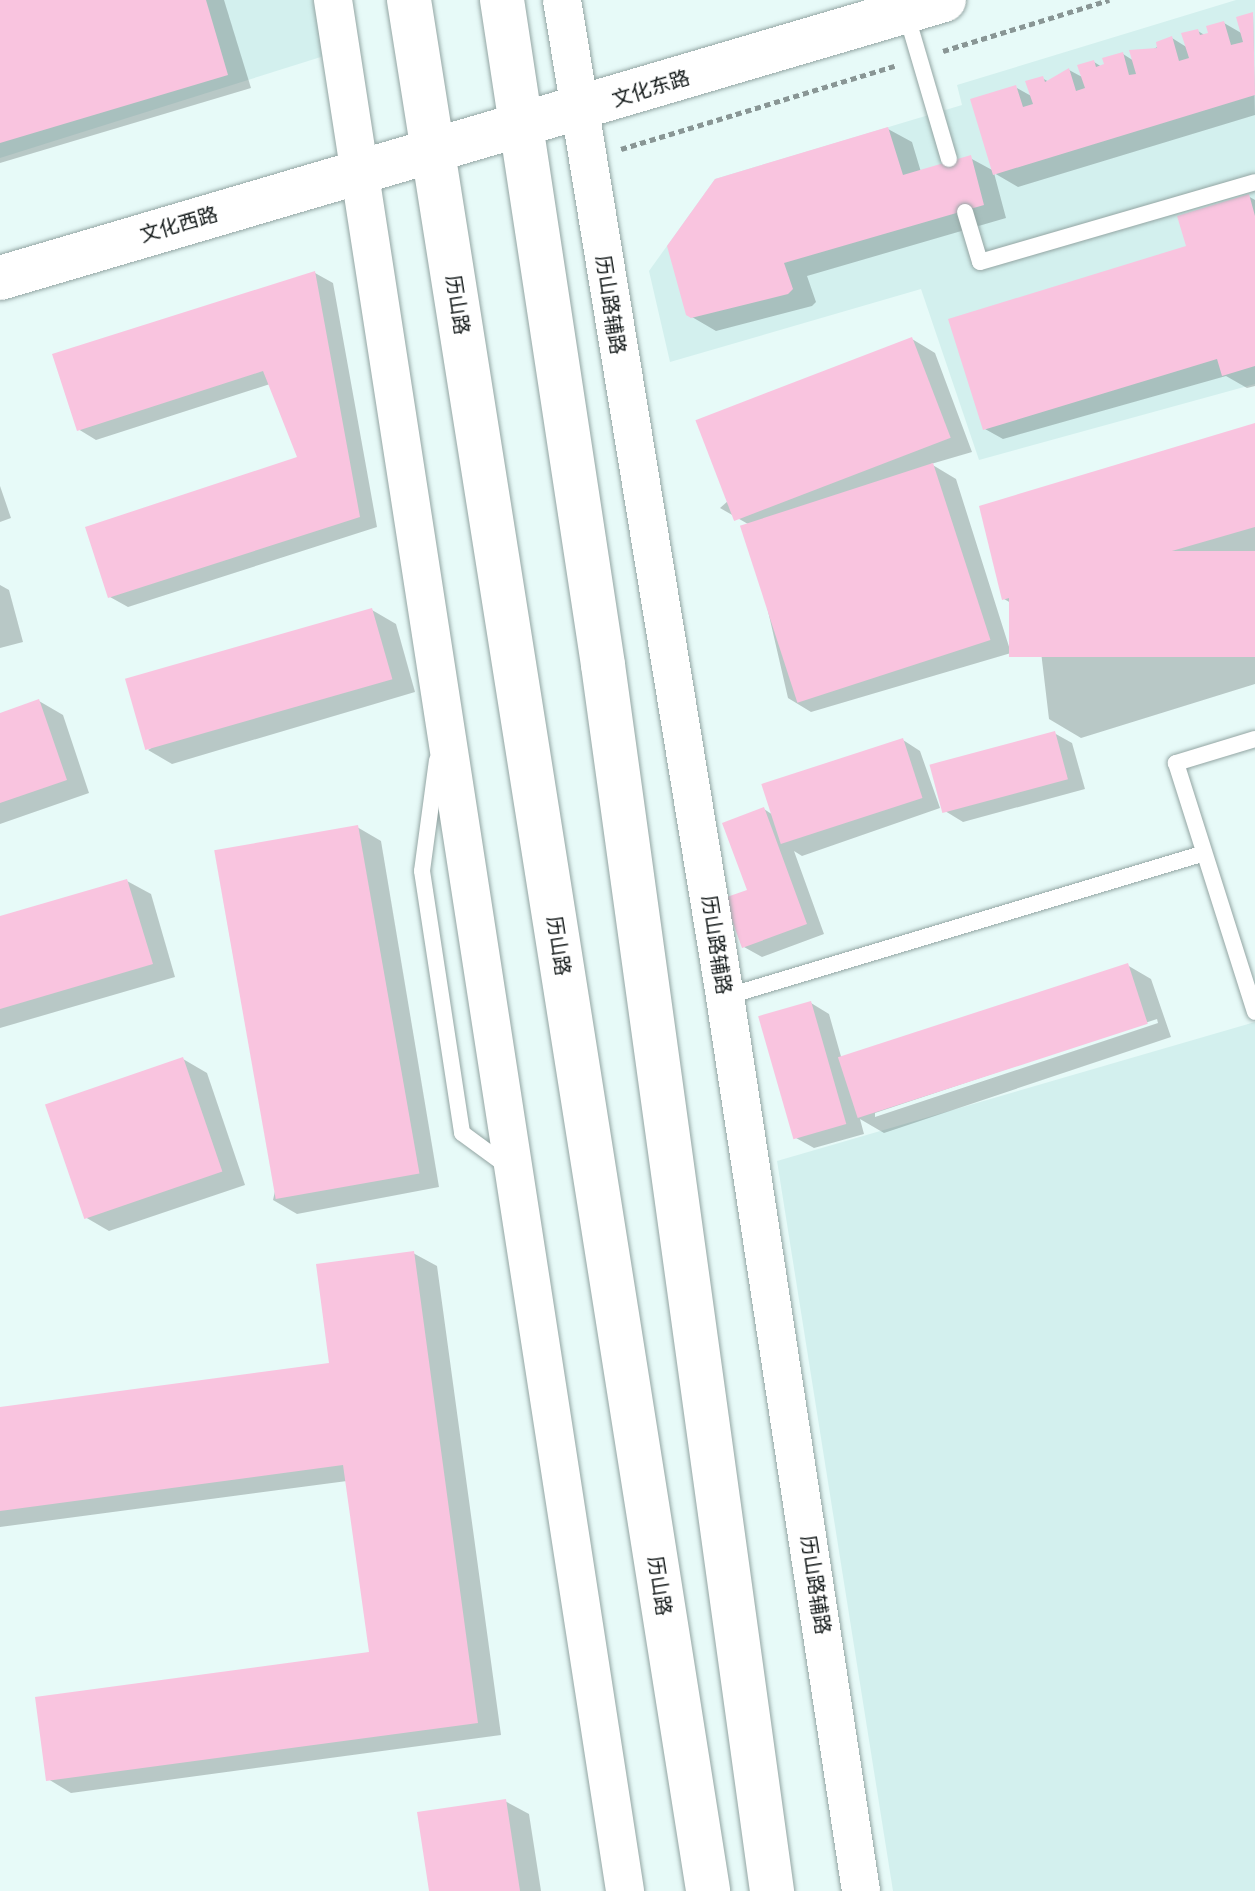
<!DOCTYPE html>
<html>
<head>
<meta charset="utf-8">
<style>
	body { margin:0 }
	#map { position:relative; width:1255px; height:1891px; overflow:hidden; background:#e7faf8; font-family:Arial,"Noto Sans SC",sans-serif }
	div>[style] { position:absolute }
	.built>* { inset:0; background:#d3f0ee }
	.shadow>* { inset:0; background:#0003 }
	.building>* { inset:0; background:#f9c4df; transform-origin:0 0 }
	.path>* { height:5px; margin-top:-2.5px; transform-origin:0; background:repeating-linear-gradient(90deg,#899695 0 6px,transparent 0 10px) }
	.roads { filter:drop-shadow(0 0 2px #93a5a3) drop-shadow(0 0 2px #93a5a3) }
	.service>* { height:16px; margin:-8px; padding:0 8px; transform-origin:8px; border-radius:8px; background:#fff }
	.tertiary>* { height:38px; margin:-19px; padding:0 19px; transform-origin:19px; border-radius:19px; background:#fff }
	.secondary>* { height:44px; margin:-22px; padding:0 22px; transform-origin:22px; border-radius:22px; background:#fff }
	.primary>* { height:44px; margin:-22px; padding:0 22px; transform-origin:22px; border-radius:22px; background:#fff }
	span { translate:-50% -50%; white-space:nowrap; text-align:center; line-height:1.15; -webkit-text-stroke:6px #fff; paint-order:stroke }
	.street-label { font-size:20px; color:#131919 }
</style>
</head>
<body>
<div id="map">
	<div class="built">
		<div style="clip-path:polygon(0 0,313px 0,324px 56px,0 158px)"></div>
		<div style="clip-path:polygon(1236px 0,1255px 0,1255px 384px,979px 460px,921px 289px,670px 362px,649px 271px,715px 179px,962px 105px,957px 85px)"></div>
		<div style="clip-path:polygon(1255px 1022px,1255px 1891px,893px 1891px,777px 1161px)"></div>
	</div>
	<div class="shadow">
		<div style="clip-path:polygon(0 0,224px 0,251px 88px,0 163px)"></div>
		<div style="clip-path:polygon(1253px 14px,1255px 115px,1018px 187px,994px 173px,1006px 218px,807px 276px,816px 302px,812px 306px,716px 331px,692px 317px,888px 129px,912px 142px,921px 172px,970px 158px,994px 171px,1015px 87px,1033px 97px,1042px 78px,1049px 82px,1069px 70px,1084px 78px,1094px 62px,1102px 67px,1123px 54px,1134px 61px,1172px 38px,1188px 48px,1198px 31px,1206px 36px,1224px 23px,1243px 34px,1238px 18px)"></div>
		<div style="clip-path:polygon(1248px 196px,1255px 200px,1255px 386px,1247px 388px,1226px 376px,1003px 439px,985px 429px)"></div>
		<div style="clip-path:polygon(315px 273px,333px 283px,377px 527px,128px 607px,110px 597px,300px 458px,270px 384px,96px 440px,78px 429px)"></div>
		<div style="clip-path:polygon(912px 339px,935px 353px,972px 452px,931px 464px,956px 479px,1011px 653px,811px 712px,788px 698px,748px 524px,720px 508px)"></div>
		<div style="clip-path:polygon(1255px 426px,1255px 684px,1081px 738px,1049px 719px,1037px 618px,1004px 599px)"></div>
		<div style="clip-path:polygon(0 486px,11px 518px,0 522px)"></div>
		<div style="clip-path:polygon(0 585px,9px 590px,23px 642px,0 648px)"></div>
		<div style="clip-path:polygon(372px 610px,396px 624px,415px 692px,172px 764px,148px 750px)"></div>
		<div style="clip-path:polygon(39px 701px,63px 715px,89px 793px,0 824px,0 715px)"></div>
		<div style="clip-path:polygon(1054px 733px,1072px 743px,1085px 789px,963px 822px,945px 811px)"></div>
		<div style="clip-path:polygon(903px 740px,920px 751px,940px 808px,802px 856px,794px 851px,824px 934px,762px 957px,744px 947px,764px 809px,773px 815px)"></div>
		<div style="clip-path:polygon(357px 827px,381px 841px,439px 1187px,297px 1214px,273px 1200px)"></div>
		<div style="clip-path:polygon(127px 881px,151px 894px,175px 977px,0 1028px,0 918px)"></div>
		<div style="clip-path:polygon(evenodd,1127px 965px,1151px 979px,1171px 1037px,884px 1133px,860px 1119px,864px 1134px,814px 1148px,796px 1138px,811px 1003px,829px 1014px,842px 1060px,1127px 965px,1157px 1019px,1158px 1023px,875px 1117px,875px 1113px,1157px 1019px)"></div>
		<div style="clip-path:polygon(183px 1059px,207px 1073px,245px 1185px,109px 1231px,85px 1217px)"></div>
		<div style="clip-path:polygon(413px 1253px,437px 1266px,501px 1735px,71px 1793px,48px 1779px,371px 1654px,347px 1481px,0 1527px,0 1409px,332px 1365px)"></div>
		<div style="clip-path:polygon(505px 1801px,529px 1814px,541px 1891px,431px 1891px)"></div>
	</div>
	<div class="building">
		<div style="clip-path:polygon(0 0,206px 0,228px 75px,0 143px)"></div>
		<div style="clip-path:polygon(1253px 12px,1255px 95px,993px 175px,970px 99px,1016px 85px,1023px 107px,1033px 104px,1025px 81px,1043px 76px,1045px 82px,1069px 68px,1076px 91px,1085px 88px,1077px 65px,1094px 60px,1096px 67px,1104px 64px,1102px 58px,1123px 52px,1129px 75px,1136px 74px,1129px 50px,1157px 48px,1156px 42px,1172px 36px,1179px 61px,1189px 58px,1181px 33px,1198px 29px,1200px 35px,1208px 33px,1206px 26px,1224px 21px,1231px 45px,1243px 42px,1236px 17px)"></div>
		<div style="clip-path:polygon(888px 127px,903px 175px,971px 155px,984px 205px,784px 263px,793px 289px,788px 294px,691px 318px,686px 315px,667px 246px,715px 179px)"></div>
		<div style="clip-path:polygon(1249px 194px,1255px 216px,1255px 366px,1222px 376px,1217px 359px,983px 430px,948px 319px,1186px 246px,1177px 216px)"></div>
		<div style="clip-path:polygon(315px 271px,360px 517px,108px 598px,85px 527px,297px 457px,263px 371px,77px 431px,52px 354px)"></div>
		<div style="left:912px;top:337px;width:108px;height:232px;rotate:69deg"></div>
		<div style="clip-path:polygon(1255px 423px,1255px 527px,1002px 600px,979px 506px)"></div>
		<div style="left:933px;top:463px;width:186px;height:203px;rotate:72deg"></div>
		<div style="left:1255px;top:551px;width:106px;height:246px;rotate:90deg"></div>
		<div style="left:372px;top:608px;width:74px;height:257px;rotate:74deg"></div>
		<div style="clip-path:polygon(39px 699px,67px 780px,0 803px,0 713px)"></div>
		<div style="left:1055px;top:731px;width:50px;height:130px;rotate:75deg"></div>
		<div style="left:903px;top:738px;width:63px;height:149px;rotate:72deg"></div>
		<div style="clip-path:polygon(764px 807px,807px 924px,742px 948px,724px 898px,747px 890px,722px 823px)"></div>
		<div style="left:358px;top:825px;width:354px;height:146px;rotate:80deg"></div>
		<div style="clip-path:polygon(127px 879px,153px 964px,0 1009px,0 916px)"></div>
		<div style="left:1128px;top:963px;width:64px;height:305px;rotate:72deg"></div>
		<div style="left:811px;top:1001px;width:128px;height:55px;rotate:74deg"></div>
		<div style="left:183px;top:1057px;width:121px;height:146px;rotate:71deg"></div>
		<div style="clip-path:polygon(414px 1251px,478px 1723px,46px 1781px,35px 1697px,369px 1652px,343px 1465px,0 1511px,0 1407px,329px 1363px,316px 1264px)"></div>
		<div style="clip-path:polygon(506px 1799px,520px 1891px,429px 1891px,417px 1812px)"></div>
	</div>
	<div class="path">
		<div style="left:943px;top:51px;width:174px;rotate:-17.1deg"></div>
		<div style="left:621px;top:149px;width:286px;rotate:-16.9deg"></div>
	</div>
	<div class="roads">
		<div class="service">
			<div style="left:906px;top:13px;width:152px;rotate:73.6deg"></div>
			<div style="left:965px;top:212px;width:52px;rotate:73.3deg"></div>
			<div style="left:980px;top:262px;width:286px;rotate:-16.2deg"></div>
			<div style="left:1255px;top:739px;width:83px;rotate:163.1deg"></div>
			<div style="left:1176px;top:763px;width:261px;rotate:72.4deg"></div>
			<div style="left:437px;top:760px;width:112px;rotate:97.7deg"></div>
			<div style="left:422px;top:871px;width:265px;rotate:81.3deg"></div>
			<div style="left:462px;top:1133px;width:56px;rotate:36.3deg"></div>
			<div style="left:725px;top:997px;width:498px;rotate:-16.7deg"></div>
		</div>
		<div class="tertiary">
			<div style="left:333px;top:0;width:1913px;rotate:81.22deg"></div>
			<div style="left:562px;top:0;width:1010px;rotate:80.71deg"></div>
			<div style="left:725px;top:997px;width:904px;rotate:81.35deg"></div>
		</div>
		<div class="secondary">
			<div style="left:0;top:278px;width:984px;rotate:-16.41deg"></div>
		</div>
		<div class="primary">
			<div style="left:409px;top:0;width:1914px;rotate:81.01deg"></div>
			<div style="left:502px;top:0;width:673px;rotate:81.36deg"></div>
			<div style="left:603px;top:665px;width:1238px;rotate:82.15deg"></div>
		</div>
	</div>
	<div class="street-label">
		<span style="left:651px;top:89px;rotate:-17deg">文化东路</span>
		<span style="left:179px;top:225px;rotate:-16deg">文化西路</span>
		<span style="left:457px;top:305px;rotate:81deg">历山路</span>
		<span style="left:610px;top:305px;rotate:81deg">历山路辅路</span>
		<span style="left:716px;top:945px;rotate:81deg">历山路辅路</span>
		<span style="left:558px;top:946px;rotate:81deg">历山路</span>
		<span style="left:815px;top:1585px;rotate:81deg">历山路辅路</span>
		<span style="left:659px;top:1586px;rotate:81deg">历山路</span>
	</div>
</div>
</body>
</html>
